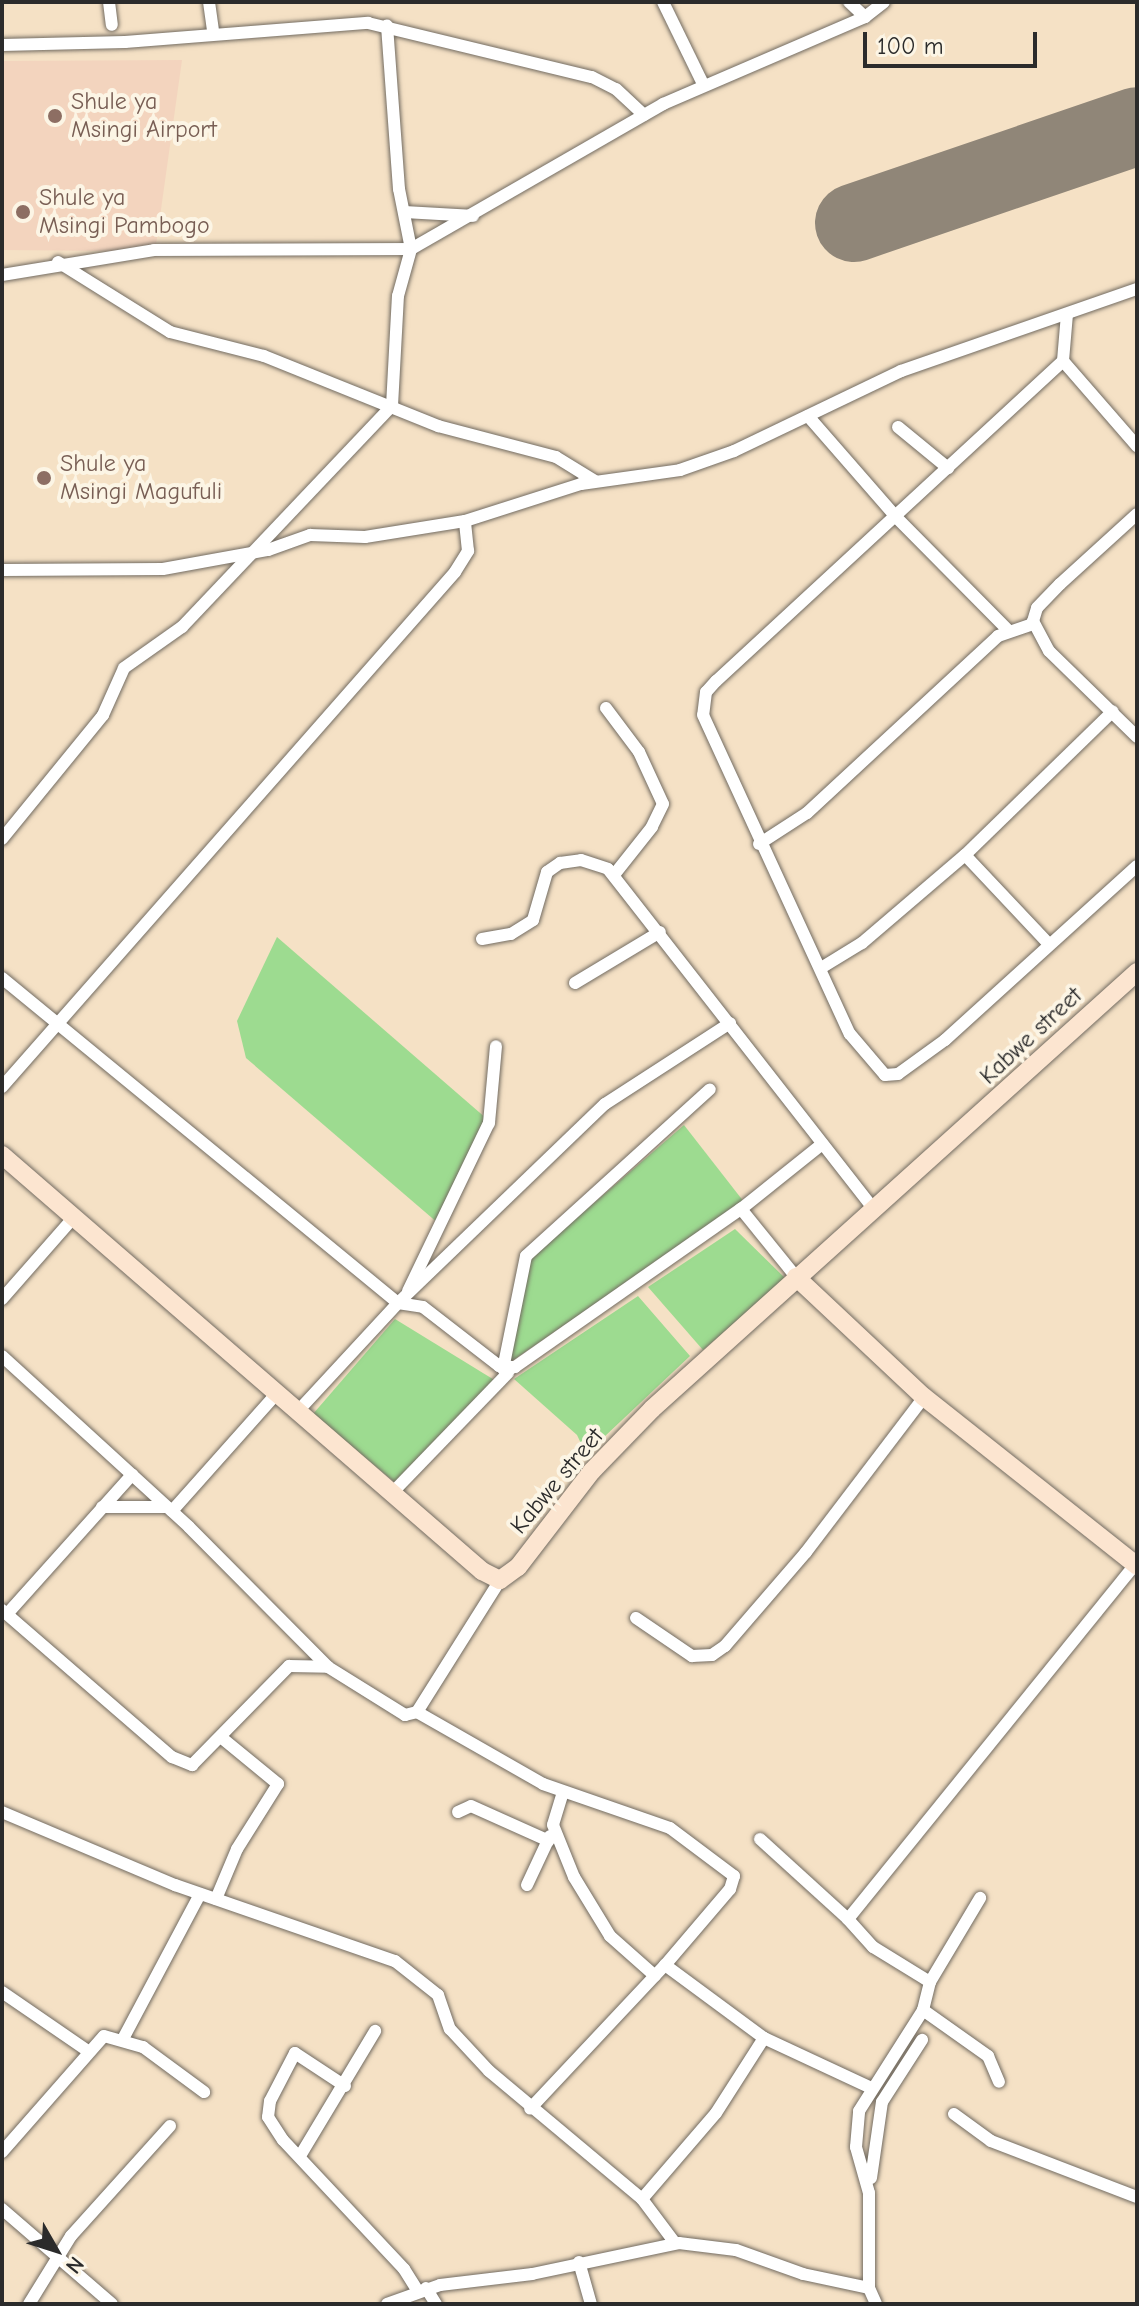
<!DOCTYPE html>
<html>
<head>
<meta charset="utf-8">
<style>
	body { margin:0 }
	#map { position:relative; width:1139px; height:2306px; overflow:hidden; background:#f5e1c5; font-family:"Comic Neue",sans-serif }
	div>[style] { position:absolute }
	.built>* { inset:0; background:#f3d4be }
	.green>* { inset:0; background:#9ddb90 }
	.runway>* { height:78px; margin:-39px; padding:0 39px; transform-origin:39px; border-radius:39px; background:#908678 }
	.roads { filter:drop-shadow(0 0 2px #726b61) drop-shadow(0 0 2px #726b61) }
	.street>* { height:12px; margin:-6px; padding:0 6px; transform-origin:6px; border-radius:6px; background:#fff }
	.secondary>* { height:18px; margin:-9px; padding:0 9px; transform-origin:9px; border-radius:9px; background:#fce5d0 }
	.dots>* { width:22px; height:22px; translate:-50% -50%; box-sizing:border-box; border:4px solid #fcf5e5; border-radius:50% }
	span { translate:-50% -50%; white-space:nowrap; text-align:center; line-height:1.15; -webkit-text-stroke:8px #fcf5e5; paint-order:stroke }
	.education-label { font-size:24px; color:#785e54 }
	.left { translate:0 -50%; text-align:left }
	.street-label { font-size:24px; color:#2b2b2b }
	.frame { position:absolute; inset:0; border:4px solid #2b2b2b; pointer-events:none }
	.north { position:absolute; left:16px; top:2210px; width:80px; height:80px; -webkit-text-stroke:6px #fcf5e5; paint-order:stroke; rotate:129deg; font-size:22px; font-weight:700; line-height:32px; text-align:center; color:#2b2b2b }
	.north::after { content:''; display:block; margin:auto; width:28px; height:36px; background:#2b2b2b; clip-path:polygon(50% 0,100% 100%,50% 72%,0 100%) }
	.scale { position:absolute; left:863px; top:32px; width:174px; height:36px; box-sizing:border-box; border:4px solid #2b2b2b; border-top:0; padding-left:10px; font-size:24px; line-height:28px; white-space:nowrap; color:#2b2b2b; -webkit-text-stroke:6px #fcf5e5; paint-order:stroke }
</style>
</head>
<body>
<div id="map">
	<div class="built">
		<div style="clip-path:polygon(182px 60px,156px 245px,113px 251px,2px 250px,2px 61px)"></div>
	</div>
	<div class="green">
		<div style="clip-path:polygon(277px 937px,487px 1119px,439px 1224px,246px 1058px,237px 1021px)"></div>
		<div style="clip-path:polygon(684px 1125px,744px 1202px,509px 1363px,519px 1268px)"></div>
		<div style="clip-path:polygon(735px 1229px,786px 1279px,703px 1350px,648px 1287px)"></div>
		<div style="clip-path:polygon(638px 1296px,690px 1356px,586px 1454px,577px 1435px,514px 1379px)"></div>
		<div style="clip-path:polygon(395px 1319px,496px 1381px,404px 1490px,313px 1414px)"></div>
	</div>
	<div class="runway">
		<div style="left:854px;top:223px;width:299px;rotate:-18.9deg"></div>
	</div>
	<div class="roads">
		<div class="street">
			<div style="left:109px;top:2px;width:23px;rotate:83deg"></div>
			<div style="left:209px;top:2px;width:29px;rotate:82deg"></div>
			<div style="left:663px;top:2px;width:93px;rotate:64deg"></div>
			<div style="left:849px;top:2px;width:22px;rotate:43deg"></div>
			<div style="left:2px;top:45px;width:123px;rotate:-1.4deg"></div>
			<div style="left:125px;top:42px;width:244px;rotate:-4.5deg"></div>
			<div style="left:368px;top:23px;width:230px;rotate:13.6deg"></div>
			<div style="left:592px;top:77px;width:27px;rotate:27deg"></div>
			<div style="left:616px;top:89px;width:38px;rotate:43deg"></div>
			<div style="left:406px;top:212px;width:67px;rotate:3.4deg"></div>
			<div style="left:58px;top:262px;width:132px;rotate:32deg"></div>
			<div style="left:170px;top:332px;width:97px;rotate:14.3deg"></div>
			<div style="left:264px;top:356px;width:188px;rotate:21.9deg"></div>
			<div style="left:438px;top:426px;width:122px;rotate:14.7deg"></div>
			<div style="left:556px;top:457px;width:46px;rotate:31.6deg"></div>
			<div style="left:2px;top:275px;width:154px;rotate:-9.3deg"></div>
			<div style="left:154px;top:250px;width:257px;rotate:-0.2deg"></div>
			<div style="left:411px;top:249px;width:291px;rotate:-29.9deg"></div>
			<div style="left:663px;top:104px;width:220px;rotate:-23.3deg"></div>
			<div style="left:865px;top:17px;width:24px;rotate:-38deg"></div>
			<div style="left:1067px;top:314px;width:47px;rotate:94.9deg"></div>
			<div style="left:1063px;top:361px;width:113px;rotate:49deg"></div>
			<div style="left:1063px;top:361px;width:472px;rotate:137.3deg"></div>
			<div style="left:716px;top:681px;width:15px;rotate:132deg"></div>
			<div style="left:706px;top:692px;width:23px;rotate:97deg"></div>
			<div style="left:703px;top:715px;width:351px;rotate:65.3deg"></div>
			<div style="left:850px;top:1034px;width:54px;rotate:49.5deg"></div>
			<div style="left:885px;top:1075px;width:13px;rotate:-4deg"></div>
			<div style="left:898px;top:1074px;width:58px;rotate:-35.9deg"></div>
			<div style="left:945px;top:1040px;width:259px;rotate:-42.2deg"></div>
			<div style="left:808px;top:416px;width:134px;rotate:48.9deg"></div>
			<div style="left:896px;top:517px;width:159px;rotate:45.3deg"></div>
			<div style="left:898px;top:427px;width:65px;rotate:39.4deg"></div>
			<div style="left:1137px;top:514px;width:104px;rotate:137.7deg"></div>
			<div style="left:1060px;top:584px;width:33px;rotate:134deg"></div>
			<div style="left:1037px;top:608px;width:14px;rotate:107deg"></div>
			<div style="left:1033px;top:621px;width:34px;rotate:62deg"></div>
			<div style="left:1049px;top:651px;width:123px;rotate:44.3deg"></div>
			<div style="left:2px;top:570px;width:161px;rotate:-0.4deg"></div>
			<div style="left:163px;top:569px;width:107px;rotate:-10.3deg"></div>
			<div style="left:268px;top:550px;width:45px;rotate:-19.7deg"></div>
			<div style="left:310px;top:535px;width:55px;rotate:2.1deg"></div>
			<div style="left:365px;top:537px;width:101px;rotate:-9.1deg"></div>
			<div style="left:465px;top:521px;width:122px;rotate:-17.7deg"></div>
			<div style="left:581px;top:484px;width:100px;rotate:-8deg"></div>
			<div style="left:680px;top:470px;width:57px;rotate:-19.4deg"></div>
			<div style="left:734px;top:451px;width:185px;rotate:-25.6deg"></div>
			<div style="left:901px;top:371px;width:250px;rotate:-19.2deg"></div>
			<div style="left:606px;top:708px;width:55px;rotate:53.1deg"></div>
			<div style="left:639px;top:752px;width:57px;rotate:65.2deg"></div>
			<div style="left:663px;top:804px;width:25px;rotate:116deg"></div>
			<div style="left:652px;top:827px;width:61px;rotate:128.4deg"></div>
			<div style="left:2px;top:839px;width:160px;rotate:-50.8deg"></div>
			<div style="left:103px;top:715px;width:51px;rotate:-65.9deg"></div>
			<div style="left:124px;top:668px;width:71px;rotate:-35.3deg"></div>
			<div style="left:182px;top:627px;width:305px;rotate:-46.5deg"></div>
			<div style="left:392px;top:406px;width:110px;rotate:-86.9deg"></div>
			<div style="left:398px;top:296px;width:49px;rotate:-74.5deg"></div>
			<div style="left:411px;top:249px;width:61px;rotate:-101.3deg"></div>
			<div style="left:399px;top:189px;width:164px;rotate:-94.2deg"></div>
			<div style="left:759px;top:844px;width:57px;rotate:-32.9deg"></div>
			<div style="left:807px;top:813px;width:260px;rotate:-42.8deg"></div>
			<div style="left:998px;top:636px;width:37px;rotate:-19deg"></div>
			<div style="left:965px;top:855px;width:122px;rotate:46.7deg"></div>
			<div style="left:482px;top:939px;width:29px;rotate:-10deg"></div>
			<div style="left:511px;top:934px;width:26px;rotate:-32deg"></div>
			<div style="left:533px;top:920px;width:50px;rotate:-73.7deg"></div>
			<div style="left:547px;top:872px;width:16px;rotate:-35deg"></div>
			<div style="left:560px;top:863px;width:21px;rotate:-8deg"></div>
			<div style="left:581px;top:860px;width:28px;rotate:18deg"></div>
			<div style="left:608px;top:869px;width:432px;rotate:52deg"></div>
			<div style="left:821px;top:968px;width:48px;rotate:-31.4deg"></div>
			<div style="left:862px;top:943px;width:135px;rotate:-40.5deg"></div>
			<div style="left:965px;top:855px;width:206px;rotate:-44.2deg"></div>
			<div style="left:2px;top:978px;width:512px;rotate:39.38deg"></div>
			<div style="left:398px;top:1303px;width:287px;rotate:-43.9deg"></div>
			<div style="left:605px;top:1104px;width:149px;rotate:-32.9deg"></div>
			<div style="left:575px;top:983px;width:99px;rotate:-31deg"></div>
			<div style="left:2px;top:1087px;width:686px;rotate:-48.66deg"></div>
			<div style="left:455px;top:572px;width:25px;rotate:-58deg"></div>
			<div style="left:468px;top:551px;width:30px;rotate:-96deg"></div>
			<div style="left:741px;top:1209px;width:87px;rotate:51deg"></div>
			<div style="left:408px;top:1291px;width:187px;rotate:-64.3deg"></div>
			<div style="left:489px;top:1123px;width:77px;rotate:-84.8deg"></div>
			<div style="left:2px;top:1299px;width:109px;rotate:-48.7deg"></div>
			<div style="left:2px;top:1356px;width:253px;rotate:42.4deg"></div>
			<div style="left:189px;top:1527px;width:197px;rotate:45.2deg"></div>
			<div style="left:503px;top:1369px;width:115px;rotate:-78.5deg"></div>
			<div style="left:526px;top:1256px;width:248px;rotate:-42.2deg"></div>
			<div style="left:298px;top:1411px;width:147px;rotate:-47.2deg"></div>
			<div style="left:398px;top:1303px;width:25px;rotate:9deg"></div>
			<div style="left:423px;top:1307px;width:96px;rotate:37.8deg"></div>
			<div style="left:499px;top:1366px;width:16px;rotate:4deg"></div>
			<div style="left:515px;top:1367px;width:276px;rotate:-35deg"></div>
			<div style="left:741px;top:1209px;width:104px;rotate:-38.7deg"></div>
			<div style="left:392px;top:1493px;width:167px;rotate:-46deg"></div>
			<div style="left:102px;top:1507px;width:65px"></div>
			<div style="left:172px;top:1511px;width:158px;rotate:-48.3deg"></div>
			<div style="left:2px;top:1610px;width:225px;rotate:40.9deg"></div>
			<div style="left:172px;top:1757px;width:22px;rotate:22deg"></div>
			<div style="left:192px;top:1765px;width:139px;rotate:-45.6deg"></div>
			<div style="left:289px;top:1666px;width:39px;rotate:1deg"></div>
			<div style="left:328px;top:1667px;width:91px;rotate:31.9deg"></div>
			<div style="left:405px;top:1715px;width:12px;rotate:-14deg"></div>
			<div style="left:417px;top:1712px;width:156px;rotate:-57.8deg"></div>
			<div style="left:8px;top:1613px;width:186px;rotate:-48.1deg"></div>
			<div style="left:636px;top:1618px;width:68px;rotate:34.2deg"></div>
			<div style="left:692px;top:1656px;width:20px;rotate:-3deg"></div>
			<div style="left:712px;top:1655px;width:16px;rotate:-35deg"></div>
			<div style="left:725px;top:1646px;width:124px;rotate:-49.2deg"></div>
			<div style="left:806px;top:1552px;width:195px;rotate:-52.7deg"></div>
			<div style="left:417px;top:1712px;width:145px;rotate:29.7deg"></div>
			<div style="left:543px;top:1784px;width:134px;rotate:19.1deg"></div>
			<div style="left:670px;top:1828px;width:80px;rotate:36.9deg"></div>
			<div style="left:734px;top:1876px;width:14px;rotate:107deg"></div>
			<div style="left:730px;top:1889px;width:100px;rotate:130.5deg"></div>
			<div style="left:665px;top:1965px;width:197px;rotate:133.2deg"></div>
			<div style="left:563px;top:1792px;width:34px;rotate:107deg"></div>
			<div style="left:553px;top:1825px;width:56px;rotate:68deg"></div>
			<div style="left:574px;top:1877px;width:69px;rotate:58.6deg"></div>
			<div style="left:610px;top:1936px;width:60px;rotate:41.6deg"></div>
			<div style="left:2px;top:1812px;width:188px;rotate:22.9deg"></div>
			<div style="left:175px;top:1885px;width:233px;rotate:19.1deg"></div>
			<div style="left:395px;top:1961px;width:55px;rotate:38.3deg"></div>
			<div style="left:438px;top:1995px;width:36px;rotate:71deg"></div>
			<div style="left:450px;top:2029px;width:57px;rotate:47.1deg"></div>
			<div style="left:489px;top:2071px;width:199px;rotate:39.9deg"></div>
			<div style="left:642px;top:2199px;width:55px;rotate:53.1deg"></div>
			<div style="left:458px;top:1812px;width:14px;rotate:-25deg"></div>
			<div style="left:471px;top:1806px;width:85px;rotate:24.2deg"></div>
			<div style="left:760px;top:1839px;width:119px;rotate:42.3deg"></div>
			<div style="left:527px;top:1885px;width:54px;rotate:-64.9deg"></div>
			<div style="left:216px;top:1899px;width:54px;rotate:-67.2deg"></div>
			<div style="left:237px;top:1849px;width:77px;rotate:-57.8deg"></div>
			<div style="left:278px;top:1784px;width:72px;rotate:-140.6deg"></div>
			<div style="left:665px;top:1965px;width:123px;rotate:36.4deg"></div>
			<div style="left:764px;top:2038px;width:116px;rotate:25deg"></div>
			<div style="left:930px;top:1982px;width:98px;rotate:-59.2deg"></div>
			<div style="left:2px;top:1992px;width:104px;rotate:34.5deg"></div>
			<div style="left:923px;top:2010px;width:80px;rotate:35.3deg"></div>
			<div style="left:988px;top:2056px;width:28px;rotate:67deg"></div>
			<div style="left:124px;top:2037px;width:162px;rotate:-62deg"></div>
			<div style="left:345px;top:2086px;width:60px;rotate:-146.6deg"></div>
			<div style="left:295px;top:2053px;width:54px;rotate:117.5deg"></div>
			<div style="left:270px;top:2101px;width:16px;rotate:97deg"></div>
			<div style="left:268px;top:2117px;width:27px;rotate:57deg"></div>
			<div style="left:283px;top:2140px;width:177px;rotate:46.8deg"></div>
			<div style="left:404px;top:2269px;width:26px;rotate:58deg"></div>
			<div style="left:954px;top:2114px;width:46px;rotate:36.1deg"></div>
			<div style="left:991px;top:2141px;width:156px;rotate:21deg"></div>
			<div style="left:2px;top:2152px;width:154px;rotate:-48.7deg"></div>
			<div style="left:104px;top:2036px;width:41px;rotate:15.8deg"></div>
			<div style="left:143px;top:2047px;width:76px;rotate:36.4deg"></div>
			<div style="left:300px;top:2156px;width:146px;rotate:-59deg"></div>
			<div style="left:871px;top:2178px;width:77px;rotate:-81.8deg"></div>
			<div style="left:882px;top:2102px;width:74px;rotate:-57.2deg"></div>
			<div style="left:642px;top:2199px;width:113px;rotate:-49.3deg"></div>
			<div style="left:716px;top:2113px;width:89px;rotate:-57.4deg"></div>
			<div style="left:2px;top:2209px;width:145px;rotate:40.8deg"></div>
			<div style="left:579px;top:2262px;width:44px;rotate:74.1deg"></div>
			<div style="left:426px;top:2288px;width:19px;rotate:58deg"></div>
			<div style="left:869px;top:2288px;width:95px;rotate:-90deg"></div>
			<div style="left:869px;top:2193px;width:48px;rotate:-105.8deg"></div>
			<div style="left:856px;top:2147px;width:36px;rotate:-85deg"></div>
			<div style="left:859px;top:2111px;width:120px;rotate:-57.6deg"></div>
			<div style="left:923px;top:2010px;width:29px;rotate:-76deg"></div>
			<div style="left:930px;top:1982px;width:67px;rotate:-148.4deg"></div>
			<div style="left:873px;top:1947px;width:38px;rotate:-132deg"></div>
			<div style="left:848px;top:1919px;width:456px;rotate:-51deg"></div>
			<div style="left:29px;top:2304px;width:80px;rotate:-58.3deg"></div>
			<div style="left:71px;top:2236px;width:148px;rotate:-48deg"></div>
			<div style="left:387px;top:2304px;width:56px;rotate:-19.7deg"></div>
			<div style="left:440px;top:2285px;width:93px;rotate:-6.8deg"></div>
			<div style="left:532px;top:2274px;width:150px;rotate:-11.9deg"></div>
			<div style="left:679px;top:2243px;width:57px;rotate:7deg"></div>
			<div style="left:736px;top:2250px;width:71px;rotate:19.7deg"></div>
			<div style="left:803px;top:2274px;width:67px;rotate:12deg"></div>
			<div style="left:869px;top:2288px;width:17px;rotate:66deg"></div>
		</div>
		<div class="secondary">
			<div style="left:2px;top:1155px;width:635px;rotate:40.91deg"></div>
			<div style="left:482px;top:1571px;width:20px;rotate:27deg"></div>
			<div style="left:500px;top:1580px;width:22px;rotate:-36deg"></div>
			<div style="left:518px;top:1567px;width:121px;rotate:-52.4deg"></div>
			<div style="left:592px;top:1471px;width:86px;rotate:-45.9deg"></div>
			<div style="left:652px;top:1409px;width:653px;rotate:-42.02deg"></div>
			<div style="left:796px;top:1277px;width:175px;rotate:43.2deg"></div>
			<div style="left:924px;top:1397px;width:272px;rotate:38.4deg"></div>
		</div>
	</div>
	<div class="dots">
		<div style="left:55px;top:116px;background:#8d6e63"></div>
		<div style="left:23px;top:212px;background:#8d6e63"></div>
		<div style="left:44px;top:478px;background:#8d6e63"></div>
	</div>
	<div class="education-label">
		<span class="left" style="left:71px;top:116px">Shule ya<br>Msingi Airport</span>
		<span class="left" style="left:39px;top:212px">Shule ya<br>Msingi Pambogo</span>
		<span class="left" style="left:60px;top:478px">Shule ya<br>Msingi Magufuli</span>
	</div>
	<div class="street-label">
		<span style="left:1031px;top:1036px;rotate:-43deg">Kabwe street</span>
		<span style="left:557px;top:1481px;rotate:-50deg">Kabwe street</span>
	</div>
	<div class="frame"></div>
	<div class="north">N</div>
	<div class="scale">100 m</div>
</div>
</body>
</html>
